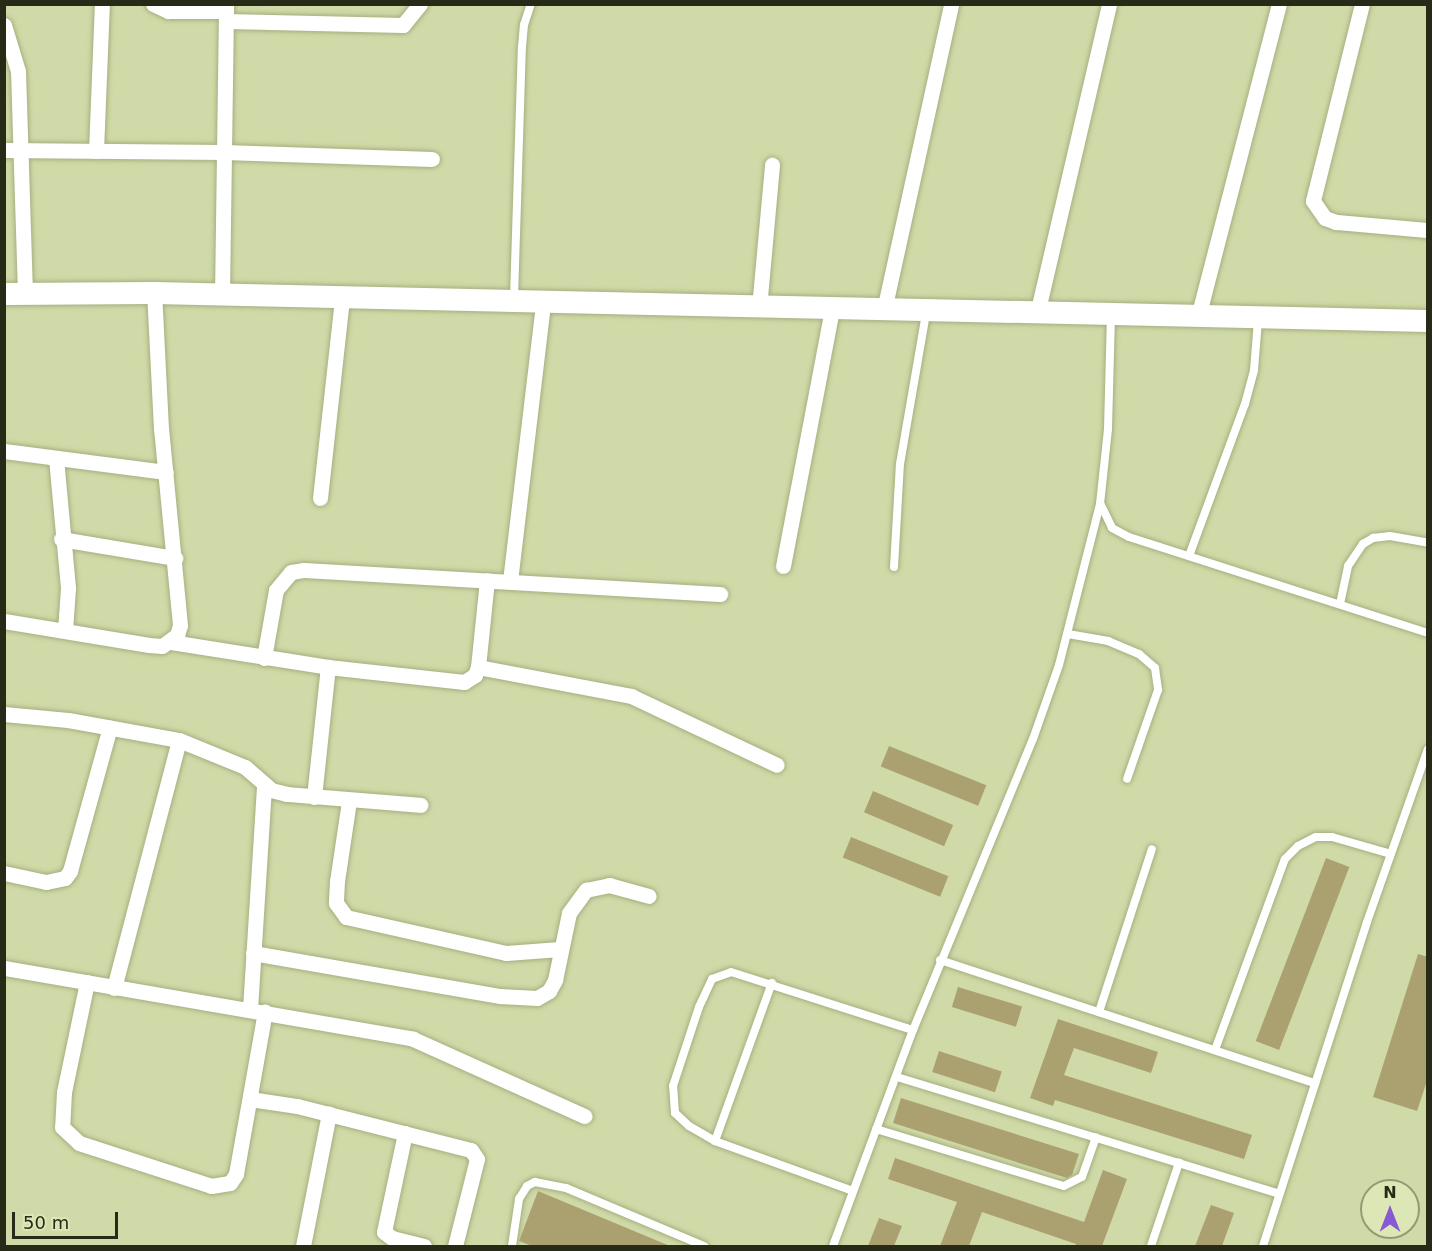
<!DOCTYPE html>
<html>
<head>
<meta charset="utf-8">
<style>
	body { margin:0 }
	#map { position:relative; width:1432px; height:1251px; overflow:hidden; background:#cfdaa8; font-family:"DejaVu Sans",sans-serif }
	div>[style] { position:absolute }
	.building>* { inset:0; background:#aba170; transform-origin:0 0 }
	.roads { filter:drop-shadow(0 0 2px #a5af7f) drop-shadow(0 0 2px #a5af7f) }
	.lane>* { height:8px; margin:-4px; padding:0 4px; transform-origin:4px; border-radius:4px; background:#fff }
	.street>* { height:15px; margin:-7.5px; padding:0 7.5px; transform-origin:7.5px; border-radius:7.5px; background:#fff }
	.secondary>* { height:22px; margin:-11px; padding:0 11px; transform-origin:11px; border-radius:11px; background:#fff }
	span { translate:-50% -50%; white-space:nowrap; text-align:center; line-height:1.15; -webkit-text-stroke:6px #dce7b5; paint-order:stroke }
	.frame { position:absolute; inset:0; border:6px solid #262a16; pointer-events:none }
	.north { position:absolute; left:1360px; top:1179px; width:60px; height:60px; box-sizing:border-box; background:#dce7b5; border:2px solid #939b75; border-radius:50%; rotate:0deg; font-size:16px; font-weight:700; line-height:24px; text-align:center; color:#262a16 }
	.north::after { content:''; display:block; margin:auto; width:21px; height:27px; background:#875ad3; clip-path:polygon(50% 0,100% 100%,50% 72%,0 100%) }
	.scale { position:absolute; left:12px; top:1212px; width:106px; height:27px; box-sizing:border-box; border:3px solid #262a16; border-top:0; padding-left:8px; font-size:18px; line-height:21px; white-space:nowrap; color:#262a16; -webkit-text-stroke:4px #dce7b5; paint-order:stroke }
</style>
</head>
<body>
<div id="map">
	<div class="building">
		<div style="left:889px;top:746px;width:105px;height:22px;rotate:22deg"></div>
		<div style="left:873px;top:791px;width:87px;height:23px;rotate:23deg"></div>
		<div style="left:851px;top:837px;width:105px;height:22px;rotate:22deg"></div>
		<div style="left:1326px;top:858px;width:25px;height:196px;rotate:21deg"></div>
		<div style="clip-path:polygon(1418px 954px,1428px 957px,1428px 1078px,1417px 1111px,1373px 1097px)"></div>
		<div style="left:958px;top:987px;width:67px;height:21px;rotate:17deg"></div>
		<div style="clip-path:polygon(1058px 1019px,1158px 1052px,1151px 1073px,1074px 1048px,1064px 1075px,1252px 1135px,1244px 1159px,1055px 1100px,1053px 1106px,1030px 1098px)"></div>
		<div style="left:939px;top:1051px;width:66px;height:22px;rotate:18deg"></div>
		<div style="clip-path:polygon(901px 1098px,1079px 1154px,1072px 1175px,1067px 1178px,893px 1123px)"></div>
		<div style="clip-path:polygon(895px 1158px,1084px 1222px,1103px 1170px,1127px 1179px,1102px 1246px,1075px 1246px,1076px 1244px,982px 1212px,969px 1246px,940px 1246px,957px 1202px,888px 1179px)"></div>
		<div style="clip-path:polygon(538px 1191px,670px 1246px,532px 1246px,519px 1241px)"></div>
		<div style="clip-path:polygon(1211px 1205px,1234px 1213px,1222px 1246px,1195px 1246px)"></div>
		<div style="clip-path:polygon(879px 1218px,902px 1226px,894px 1246px,868px 1246px)"></div>
	</div>
	<div class="roads">
		<div class="lane">
			<div style="left:514px;top:298px;width:251px;rotate:-88.2deg"></div>
			<div style="left:522px;top:47px;width:22px;rotate:-85deg"></div>
			<div style="left:524px;top:25px;width:22px;rotate:-72deg"></div>
			<div style="left:1101px;top:505px;width:25px;rotate:64deg"></div>
			<div style="left:1112px;top:528px;width:19px;rotate:28deg"></div>
			<div style="left:1129px;top:537px;width:314px;rotate:17.8deg"></div>
			<div style="left:1189px;top:556px;width:162px;rotate:-69.8deg"></div>
			<div style="left:1245px;top:404px;width:35px;rotate:-75deg"></div>
			<div style="left:1254px;top:370px;width:50px;rotate:-85.4deg"></div>
			<div style="left:894px;top:567px;width:103px;rotate:-86.7deg"></div>
			<div style="left:900px;top:464px;width:153px;rotate:-80.2deg"></div>
			<div style="left:1340px;top:604px;width:39px;rotate:-78deg"></div>
			<div style="left:1348px;top:566px;width:27px;rotate:-56deg"></div>
			<div style="left:1363px;top:544px;width:12px;rotate:-31deg"></div>
			<div style="left:1373px;top:538px;width:17px;rotate:-7deg"></div>
			<div style="left:1390px;top:536px;width:39px;rotate:10deg"></div>
			<div style="left:1068px;top:634px;width:41px;rotate:9.9deg"></div>
			<div style="left:1108px;top:641px;width:34px;rotate:23deg"></div>
			<div style="left:1139px;top:654px;width:21px;rotate:41deg"></div>
			<div style="left:1155px;top:668px;width:22px;rotate:82deg"></div>
			<div style="left:1158px;top:690px;width:94px;rotate:109.2deg"></div>
			<div style="left:940px;top:960px;width:395px;rotate:18.2deg"></div>
			<div style="left:1099px;top:1012px;width:171px;rotate:-72deg"></div>
			<div style="left:1215px;top:1050px;width:203px;rotate:-69.9deg"></div>
			<div style="left:1285px;top:859px;width:18px;rotate:-45deg"></div>
			<div style="left:1298px;top:846px;width:20px;rotate:-27deg"></div>
			<div style="left:1316px;top:837px;width:16px"></div>
			<div style="left:1332px;top:837px;width:61px;rotate:16.1deg"></div>
			<div style="left:897px;top:1077px;width:400px;rotate:17deg"></div>
			<div style="left:876px;top:1129px;width:196px;rotate:16.9deg"></div>
			<div style="left:1064px;top:1186px;width:20px;rotate:-27deg"></div>
			<div style="left:1082px;top:1177px;width:42px;rotate:-70.7deg"></div>
			<div style="left:715px;top:1141px;width:168px;rotate:-70.2deg"></div>
			<div style="left:853px;top:1191px;width:147px;rotate:-160.1deg"></div>
			<div style="left:715px;top:1141px;width:30px;rotate:-150deg"></div>
			<div style="left:689px;top:1126px;width:19px;rotate:-137deg"></div>
			<div style="left:675px;top:1113px;width:27px;rotate:-94deg"></div>
			<div style="left:673px;top:1086px;width:83px;rotate:-71.8deg"></div>
			<div style="left:699px;top:1007px;width:31px;rotate:-65deg"></div>
			<div style="left:712px;top:979px;width:20px;rotate:-20deg"></div>
			<div style="left:731px;top:972px;width:191px;rotate:17.7deg"></div>
			<div style="left:512px;top:1246px;width:48px;rotate:-81.5deg"></div>
			<div style="left:519px;top:1199px;width:15px;rotate:-58deg"></div>
			<div style="left:527px;top:1186px;width:9px;rotate:-27deg"></div>
			<div style="left:535px;top:1182px;width:32px;rotate:11deg"></div>
			<div style="left:566px;top:1188px;width:150px;rotate:22.8deg"></div>
			<div style="left:833px;top:1246px;width:230px;rotate:-69.7deg"></div>
			<div style="left:913px;top:1030px;width:315px;rotate:-67.6deg"></div>
			<div style="left:1033px;top:739px;width:78px;rotate:-70.6deg"></div>
			<div style="left:1059px;top:665px;width:166px;rotate:-75.7deg"></div>
			<div style="left:1100px;top:504px;width:75px;rotate:-83.9deg"></div>
			<div style="left:1108px;top:429px;width:112px;rotate:-88.5deg"></div>
			<div style="left:1151px;top:1246px;width:88px;rotate:-71.4deg"></div>
			<div style="left:1263px;top:1246px;width:340px;rotate:-72.2deg"></div>
			<div style="left:1367px;top:922px;width:183px;rotate:-70.6deg"></div>
		</div>
		<div class="street">
			<div style="left:153px;top:4px;width:17px;rotate:25deg"></div>
			<div style="left:168px;top:11px;width:58px"></div>
			<div style="left:1362px;top:4px;width:203px;rotate:104deg"></div>
			<div style="left:1313px;top:201px;width:21px;rotate:55deg"></div>
			<div style="left:1325px;top:218px;width:12px;rotate:20deg"></div>
			<div style="left:1336px;top:222px;width:92px;rotate:5deg"></div>
			<div style="left:226px;top:21px;width:177px;rotate:1.3deg"></div>
			<div style="left:403px;top:25px;width:27px;rotate:-51deg"></div>
			<div style="left:4px;top:25px;width:48px;rotate:73.1deg"></div>
			<div style="left:18px;top:71px;width:223px;rotate:88.2deg"></div>
			<div style="left:4px;top:150px;width:220px;rotate:0.5deg"></div>
			<div style="left:224px;top:152px;width:208px;rotate:1.9deg"></div>
			<div style="left:96px;top:151px;width:147px;rotate:-87.7deg"></div>
			<div style="left:222px;top:296px;width:292px;rotate:-89.2deg"></div>
			<div style="left:759px;top:308px;width:144px;rotate:-84.8deg"></div>
			<div style="left:884px;top:310px;width:313px;rotate:-77.6deg"></div>
			<div style="left:1037px;top:314px;width:318px;rotate:-76.9deg"></div>
			<div style="left:1198px;top:317px;width:323px;rotate:-75.5deg"></div>
			<div style="left:4px;top:451px;width:163px;rotate:7.4deg"></div>
			<div style="left:56px;top:458px;width:131px;rotate:84.7deg"></div>
			<div style="left:68px;top:588px;width:43px;rotate:94deg"></div>
			<div style="left:320px;top:498px;width:200px;rotate:-83.7deg"></div>
			<div style="left:61px;top:539px;width:116px;rotate:9.5deg"></div>
			<div style="left:783px;top:566px;width:262px;rotate:-79.2deg"></div>
			<div style="left:510px;top:581px;width:280px;rotate:-83.2deg"></div>
			<div style="left:4px;top:621px;width:147px;rotate:9.4deg"></div>
			<div style="left:149px;top:645px;width:13px;rotate:4deg"></div>
			<div style="left:162px;top:646px;width:19px;rotate:-36deg"></div>
			<div style="left:177px;top:635px;width:10px;rotate:-73deg"></div>
			<div style="left:180px;top:625px;width:197px;rotate:-95.5deg"></div>
			<div style="left:161px;top:429px;width:136px;rotate:-92.9deg"></div>
			<div style="left:171px;top:642px;width:159px;rotate:9deg"></div>
			<div style="left:328px;top:667px;width:137px;rotate:6.3deg"></div>
			<div style="left:464px;top:682px;width:13px;rotate:-32deg"></div>
			<div style="left:475px;top:675px;width:9px;rotate:-69deg"></div>
			<div style="left:478px;top:667px;width:87px;rotate:-84.1deg"></div>
			<div style="left:264px;top:658px;width:69px;rotate:-80deg"></div>
			<div style="left:276px;top:590px;width:23px;rotate:-50deg"></div>
			<div style="left:291px;top:572px;width:12px;rotate:-9deg"></div>
			<div style="left:303px;top:570px;width:418px;rotate:3.3deg"></div>
			<div style="left:478px;top:667px;width:156px;rotate:10.7deg"></div>
			<div style="left:631px;top:696px;width:161px;rotate:25.3deg"></div>
			<div style="left:4px;top:714px;width:64px;rotate:5.4deg"></div>
			<div style="left:68px;top:720px;width:113px;rotate:10.2deg"></div>
			<div style="left:179px;top:740px;width:71px;rotate:22.2deg"></div>
			<div style="left:245px;top:767px;width:35px;rotate:41deg"></div>
			<div style="left:271px;top:790px;width:16px;rotate:14deg"></div>
			<div style="left:287px;top:794px;width:134px;rotate:4.7deg"></div>
			<div style="left:314px;top:797px;width:131px;rotate:-83.9deg"></div>
			<div style="left:349px;top:801px;width:81px;rotate:98.5deg"></div>
			<div style="left:337px;top:881px;width:22px;rotate:93deg"></div>
			<div style="left:336px;top:903px;width:17px;rotate:54deg"></div>
			<div style="left:346px;top:917px;width:164px;rotate:12.7deg"></div>
			<div style="left:506px;top:953px;width:54px;rotate:-4.2deg"></div>
			<div style="left:4px;top:873px;width:43px;rotate:12.1deg"></div>
			<div style="left:46px;top:882px;width:19px;rotate:-12deg"></div>
			<div style="left:65px;top:878px;width:9px;rotate:-54deg"></div>
			<div style="left:70px;top:871px;width:149px;rotate:-74.5deg"></div>
			<div style="left:253px;top:953px;width:251px;rotate:9.9deg"></div>
			<div style="left:500px;top:996px;width:37px;rotate:3deg"></div>
			<div style="left:537px;top:998px;width:14px;rotate:-30deg"></div>
			<div style="left:549px;top:991px;width:13px;rotate:-61deg"></div>
			<div style="left:555px;top:980px;width:68px;rotate:-78.2deg"></div>
			<div style="left:569px;top:913px;width:29px;rotate:-54deg"></div>
			<div style="left:586px;top:890px;width:24px;rotate:-12deg"></div>
			<div style="left:609px;top:885px;width:41px;rotate:15.4deg"></div>
			<div style="left:4px;top:968px;width:415px;rotate:9.8deg"></div>
			<div style="left:413px;top:1039px;width:188px;rotate:24.2deg"></div>
			<div style="left:87px;top:982px;width:112px;rotate:101.8deg"></div>
			<div style="left:64px;top:1092px;width:35px;rotate:93deg"></div>
			<div style="left:62px;top:1127px;width:23px;rotate:43deg"></div>
			<div style="left:79px;top:1143px;width:139px;rotate:18deg"></div>
			<div style="left:211px;top:1186px;width:19px;rotate:-9deg"></div>
			<div style="left:230px;top:1183px;width:11px;rotate:-56deg"></div>
			<div style="left:236px;top:1174px;width:165px;rotate:-79.9deg"></div>
			<div style="left:114px;top:988px;width:256px;rotate:-75.3deg"></div>
			<div style="left:250px;top:1009px;width:225px;rotate:-86.4deg"></div>
			<div style="left:250px;top:1099px;width:48px;rotate:8.5deg"></div>
			<div style="left:297px;top:1106px;width:179px;rotate:14.2deg"></div>
			<div style="left:471px;top:1150px;width:11px;rotate:56deg"></div>
			<div style="left:477px;top:1159px;width:90px;rotate:104.2deg"></div>
			<div style="left:405px;top:1133px;width:101px;rotate:102deg"></div>
			<div style="left:384px;top:1232px;width:10px;rotate:37deg"></div>
			<div style="left:392px;top:1238px;width:33px;rotate:14deg"></div>
			<div style="left:303px;top:1246px;width:135px;rotate:-78.9deg"></div>
		</div>
		<div class="secondary">
			<div style="left:4px;top:294px;width:150px;rotate:-0.4deg"></div>
			<div style="left:154px;top:293px;width:1274px;rotate:1.26deg"></div>
		</div>
	</div>
	<div class="frame"></div>
	<div class="north">N</div>
	<div class="scale">50 m</div>
</div>
</body>
</html>
